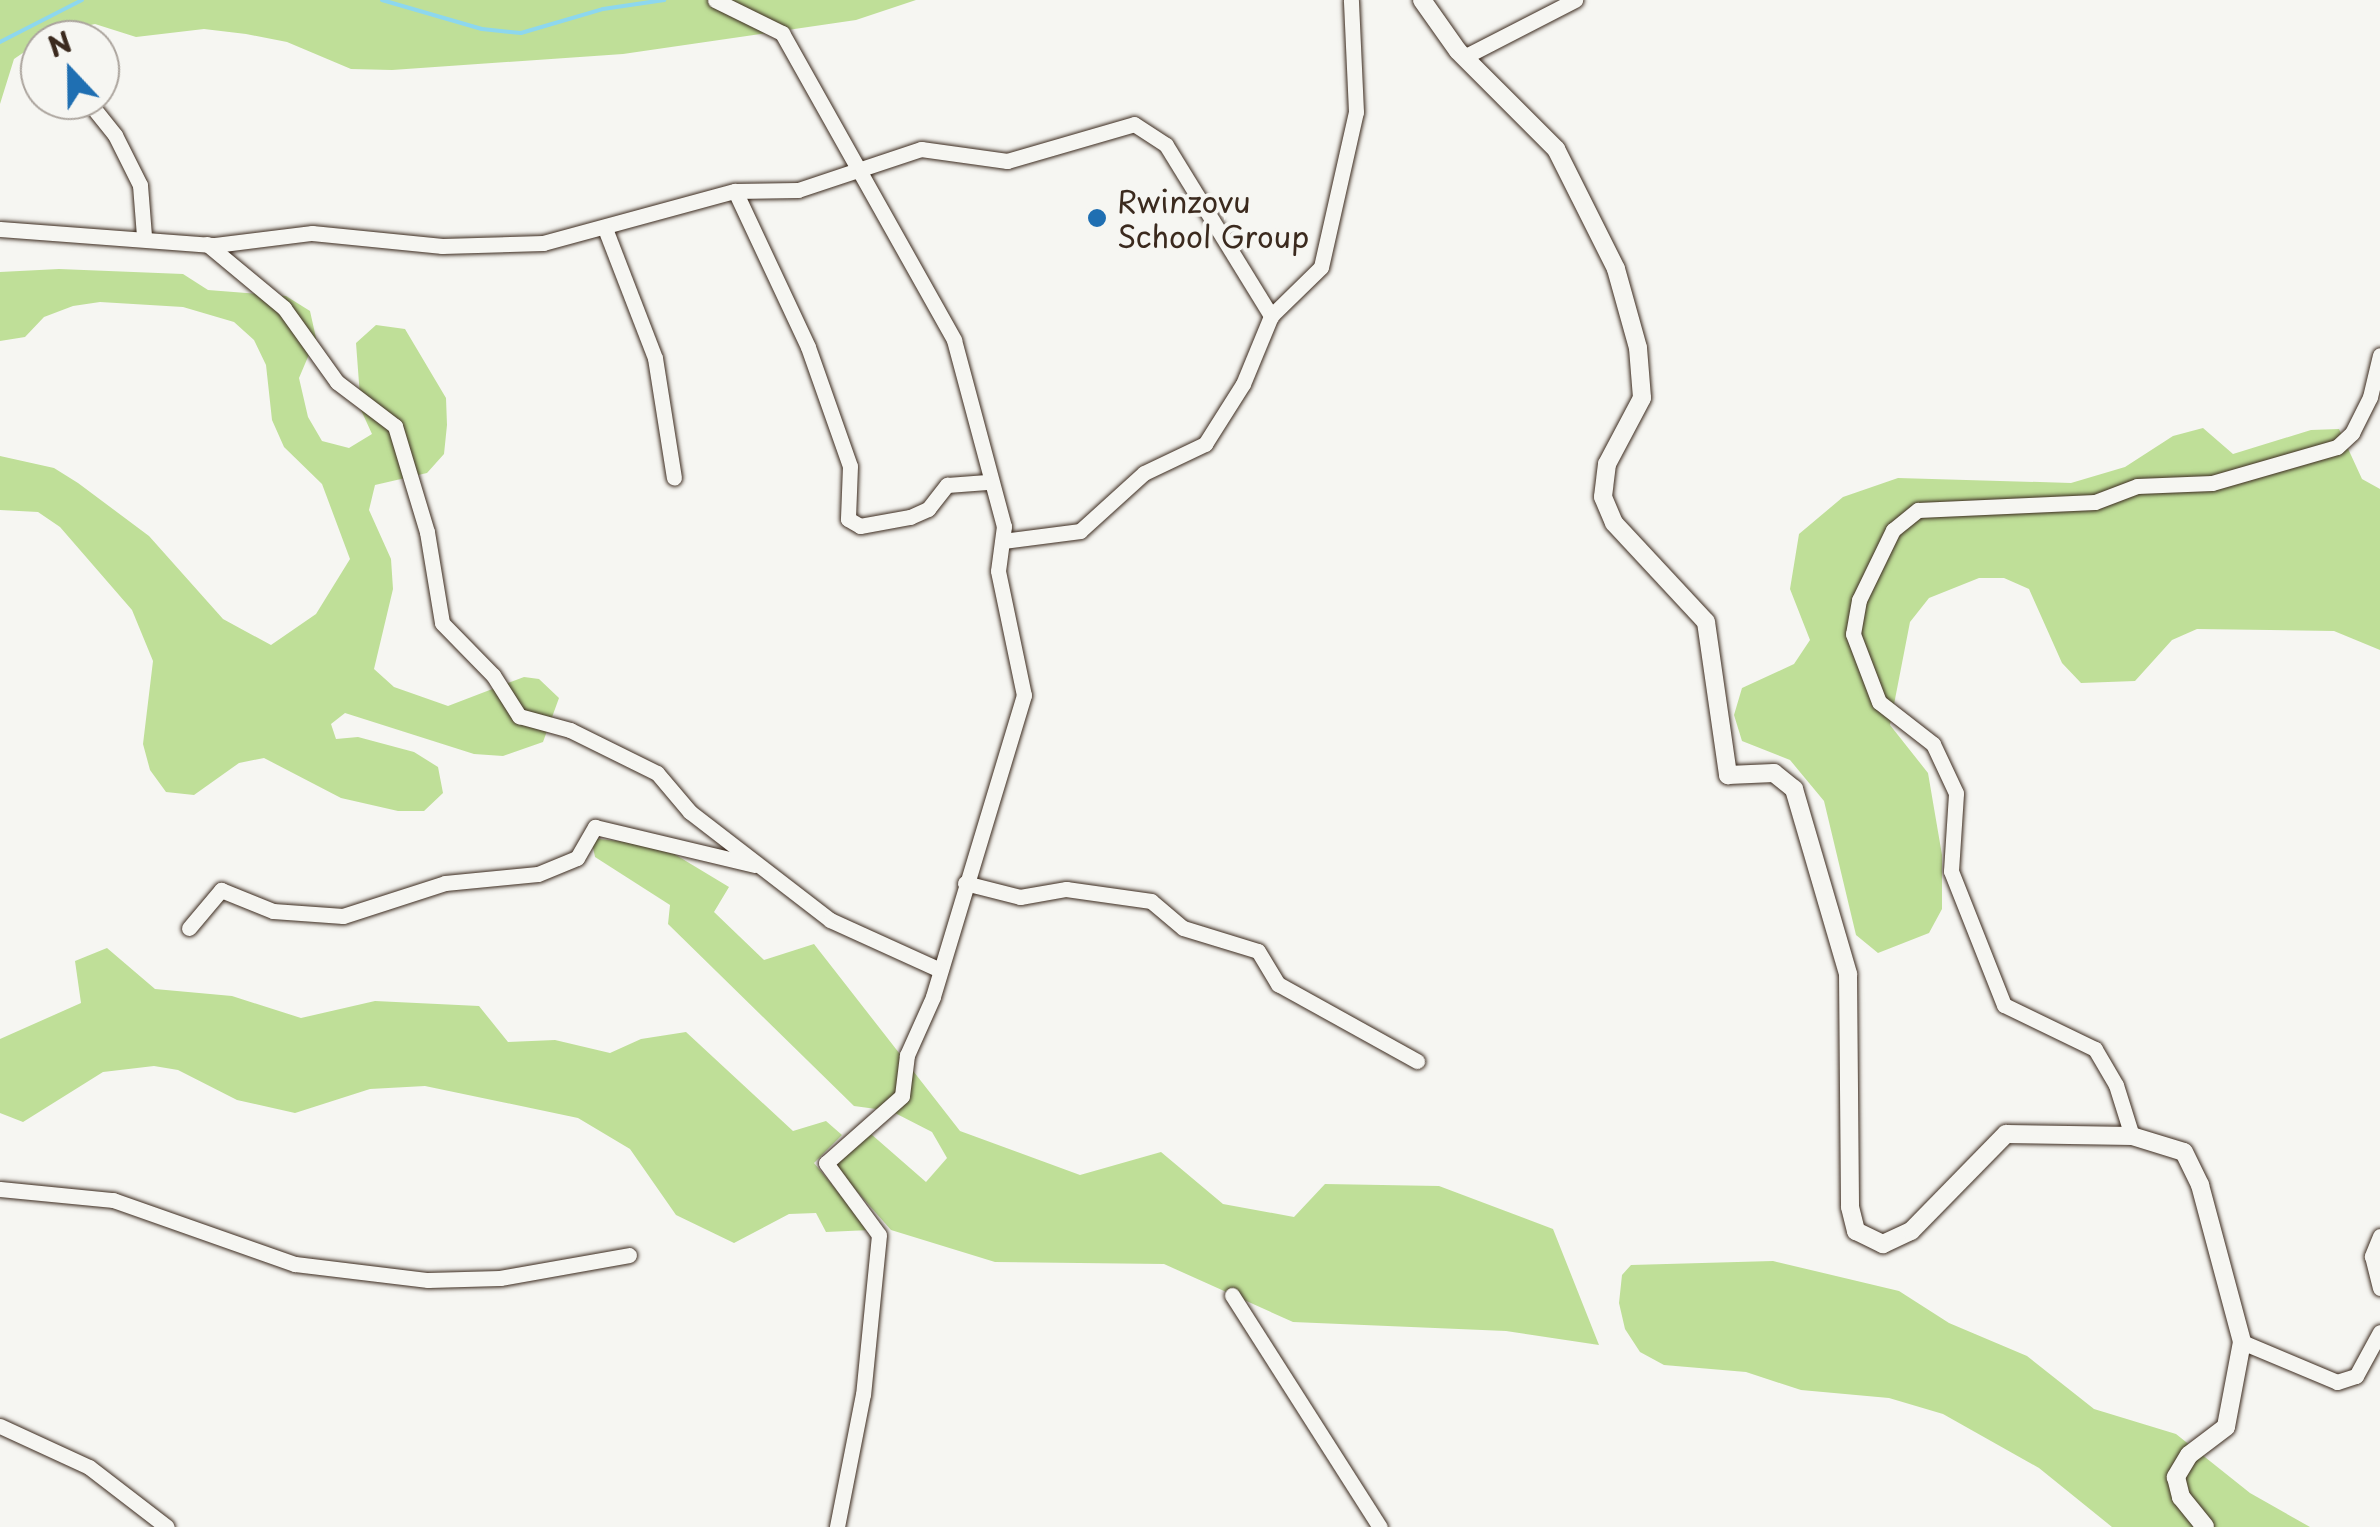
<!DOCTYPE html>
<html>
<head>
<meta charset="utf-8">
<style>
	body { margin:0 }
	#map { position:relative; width:2380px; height:1527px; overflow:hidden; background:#f6f6f2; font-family:"Playpen Sans",sans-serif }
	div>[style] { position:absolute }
	.green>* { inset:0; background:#bfdf98 }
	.stream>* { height:4px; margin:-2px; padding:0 2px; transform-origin:2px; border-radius:2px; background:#8dd7ee }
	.roads { filter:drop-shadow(0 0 2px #3b2a1e) drop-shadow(0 0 2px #3b2a1e) }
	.minor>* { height:15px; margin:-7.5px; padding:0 7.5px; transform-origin:7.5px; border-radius:7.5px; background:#f6f6f2 }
	.major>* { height:18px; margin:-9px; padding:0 9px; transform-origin:9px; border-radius:9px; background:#f6f6f2 }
	.dots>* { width:28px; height:28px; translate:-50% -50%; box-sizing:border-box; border:5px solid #f6f6f2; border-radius:50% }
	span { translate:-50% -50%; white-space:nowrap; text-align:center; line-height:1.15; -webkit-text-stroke:8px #f6f6f2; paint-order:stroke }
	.poi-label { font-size:30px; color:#3b2a1e }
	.left { translate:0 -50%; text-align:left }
	.north { position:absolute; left:20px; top:20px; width:100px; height:100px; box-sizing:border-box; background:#f6f6f2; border:2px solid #aba49d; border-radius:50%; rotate:338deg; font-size:28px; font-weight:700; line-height:40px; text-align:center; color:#3b2a1e }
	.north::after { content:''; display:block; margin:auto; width:35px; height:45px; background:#1f6fb2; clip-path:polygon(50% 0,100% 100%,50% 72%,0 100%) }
</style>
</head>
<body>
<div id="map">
	<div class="green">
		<div style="clip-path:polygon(0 0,916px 0,856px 20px,623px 54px,392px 70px,351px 69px,287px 42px,246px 34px,204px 29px,136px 37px,95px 24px,52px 33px,14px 59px,0 104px)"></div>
		<div style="clip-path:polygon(59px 269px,183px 274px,208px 290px,286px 296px,310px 311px,316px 338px,299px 378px,308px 417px,322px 441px,349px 448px,372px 434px,361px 410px,356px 343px,376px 325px,405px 329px,446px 398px,447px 425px,444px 454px,427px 473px,375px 485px,369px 510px,391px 559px,393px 589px,374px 669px,394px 687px,448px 706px,524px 677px,539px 679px,559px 698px,543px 742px,503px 756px,474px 754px,345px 713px,331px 724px,336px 739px,358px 737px,414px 752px,438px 767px,443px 793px,424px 811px,398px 811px,341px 798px,264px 758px,239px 763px,194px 795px,166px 792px,150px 770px,143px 744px,153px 661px,132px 610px,60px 527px,38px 512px,0 510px,0 456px,54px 468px,78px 483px,149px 536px,223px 619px,271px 645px,316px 614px,350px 559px,322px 484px,284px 447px,272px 420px,266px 365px,254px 340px,234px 322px,183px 307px,100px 302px,73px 306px,44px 317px,25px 337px,0 341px,0 272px)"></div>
		<div style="clip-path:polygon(2203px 428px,2233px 454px,2311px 430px,2339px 429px,2362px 479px,2380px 489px,2380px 650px,2334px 631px,2197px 629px,2172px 640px,2135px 681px,2081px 683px,2062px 663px,2029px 589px,2004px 578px,1979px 578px,1929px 598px,1910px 622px,1890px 725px,1928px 773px,1942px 855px,1942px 909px,1929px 933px,1878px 953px,1856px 935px,1824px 801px,1790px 760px,1742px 741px,1734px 715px,1742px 688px,1794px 664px,1810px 640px,1790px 589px,1799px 534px,1843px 497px,1898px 478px,2071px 483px,2125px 467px,2173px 436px)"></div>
		<div style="clip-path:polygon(591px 838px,661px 846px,729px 887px,714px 912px,764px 960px,814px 944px,960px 1131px,1080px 1175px,1161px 1152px,1223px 1204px,1294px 1217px,1325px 1184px,1439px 1186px,1553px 1229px,1599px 1345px,1506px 1331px,1293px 1322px,1164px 1264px,995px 1262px,891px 1230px,830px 1161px,871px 1134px,926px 1182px,947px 1158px,932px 1132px,891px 1111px,854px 1106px,668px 924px,670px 905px,595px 857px)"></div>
		<div style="clip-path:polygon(107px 948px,155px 989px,232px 996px,301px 1018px,375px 1001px,479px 1006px,508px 1042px,555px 1040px,610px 1053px,641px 1039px,686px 1032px,793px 1131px,826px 1121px,842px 1135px,814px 1163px,870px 1230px,826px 1232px,816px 1213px,789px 1214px,734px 1243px,676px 1215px,630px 1149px,578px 1118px,425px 1086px,370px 1089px,295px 1113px,237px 1100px,178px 1070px,154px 1066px,103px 1072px,23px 1122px,0 1113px,0 1039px,81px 1003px,75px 961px)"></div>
		<div style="clip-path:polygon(1773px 1261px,1899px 1291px,1949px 1323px,2027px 1356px,2094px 1409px,2176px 1434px,2250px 1493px,2310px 1527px,2112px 1527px,2039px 1468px,1943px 1414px,1889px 1398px,1801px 1390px,1746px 1372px,1664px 1365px,1640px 1352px,1625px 1329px,1619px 1303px,1622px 1275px,1631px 1265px)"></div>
	</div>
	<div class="stream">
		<div style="left:382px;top:0;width:104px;rotate:16.2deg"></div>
		<div style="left:482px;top:29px;width:39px;rotate:6deg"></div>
		<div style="left:521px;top:33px;width:85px;rotate:-16.3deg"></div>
		<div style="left:603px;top:9px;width:62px;rotate:-8.4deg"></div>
		<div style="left:0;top:42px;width:92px;rotate:-27.1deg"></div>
	</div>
	<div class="roads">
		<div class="minor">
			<div style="left:715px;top:0;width:75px;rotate:26.2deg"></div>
			<div style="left:782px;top:33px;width:352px;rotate:60.7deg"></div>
			<div style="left:954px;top:340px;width:193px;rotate:75deg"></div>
			<div style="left:1004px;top:526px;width:45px;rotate:97.6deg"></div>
			<div style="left:998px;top:571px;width:127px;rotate:78.2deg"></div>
			<div style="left:1024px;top:695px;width:315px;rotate:106.8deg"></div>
			<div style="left:933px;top:997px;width:64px;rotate:114.1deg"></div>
			<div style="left:907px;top:1055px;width:41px;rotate:97deg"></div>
			<div style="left:902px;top:1096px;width:101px;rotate:138.6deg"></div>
			<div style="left:826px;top:1163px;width:89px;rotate:53.6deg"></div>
			<div style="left:879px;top:1235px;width:160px;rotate:95.7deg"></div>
			<div style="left:863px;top:1394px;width:136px;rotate:101.1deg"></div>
			<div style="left:1464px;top:57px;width:125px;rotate:-27.2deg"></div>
			<div style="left:87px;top:100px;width:45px;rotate:51.3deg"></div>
			<div style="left:115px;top:135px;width:56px;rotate:63.4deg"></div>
			<div style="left:140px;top:185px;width:51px;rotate:85.5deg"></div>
			<div style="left:735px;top:191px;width:172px;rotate:64.9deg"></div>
			<div style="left:808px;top:347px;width:126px;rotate:70.6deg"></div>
			<div style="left:850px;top:466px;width:53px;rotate:92.2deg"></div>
			<div style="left:848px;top:519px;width:14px;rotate:30deg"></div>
			<div style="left:860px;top:526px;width:51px;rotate:-10.2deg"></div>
			<div style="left:910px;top:517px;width:20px;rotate:-24deg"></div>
			<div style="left:928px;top:509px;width:31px;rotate:-52deg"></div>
			<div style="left:947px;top:485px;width:40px;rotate:-4.3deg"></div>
			<div style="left:0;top:229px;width:216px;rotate:4.3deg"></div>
			<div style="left:215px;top:245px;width:98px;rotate:-7.1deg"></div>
			<div style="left:312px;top:233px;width:131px;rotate:5.7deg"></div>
			<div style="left:442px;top:246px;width:101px;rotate:-1.7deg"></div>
			<div style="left:543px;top:243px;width:199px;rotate:-15.2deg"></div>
			<div style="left:735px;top:191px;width:63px;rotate:-0.9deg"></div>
			<div style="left:798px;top:190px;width:130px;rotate:-18.4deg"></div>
			<div style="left:921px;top:149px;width:87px;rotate:7.9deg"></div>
			<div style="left:1007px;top:161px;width:132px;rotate:-16.2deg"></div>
			<div style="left:1134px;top:124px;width:38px;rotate:33deg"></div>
			<div style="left:1166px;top:145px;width:201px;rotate:58.4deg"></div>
			<div style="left:606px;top:231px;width:136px;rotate:68.9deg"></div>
			<div style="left:655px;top:358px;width:121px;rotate:81deg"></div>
			<div style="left:207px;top:244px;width:100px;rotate:39.7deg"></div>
			<div style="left:284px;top:308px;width:91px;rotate:54.4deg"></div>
			<div style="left:337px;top:382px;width:73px;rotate:37.2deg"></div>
			<div style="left:395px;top:426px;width:111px;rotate:73.2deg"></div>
			<div style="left:427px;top:532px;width:92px;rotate:80.6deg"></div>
			<div style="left:442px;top:623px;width:73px;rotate:45.6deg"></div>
			<div style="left:493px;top:675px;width:49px;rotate:57.6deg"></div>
			<div style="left:519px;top:716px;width:53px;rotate:15.4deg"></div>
			<div style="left:570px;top:730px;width:97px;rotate:26.3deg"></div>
			<div style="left:657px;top:773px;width:51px;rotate:49.8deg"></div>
			<div style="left:690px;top:812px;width:177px;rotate:37.6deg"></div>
			<div style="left:830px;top:920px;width:121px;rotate:24.4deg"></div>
			<div style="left:1003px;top:541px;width:78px;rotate:-7.4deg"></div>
			<div style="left:1080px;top:531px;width:86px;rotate:-42.2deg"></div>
			<div style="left:1144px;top:473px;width:68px;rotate:-25.4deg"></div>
			<div style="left:1205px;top:444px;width:71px;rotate:-57.7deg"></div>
			<div style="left:1243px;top:384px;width:74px;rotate:-67.6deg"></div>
			<div style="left:1271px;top:316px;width:70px;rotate:-44.4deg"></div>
			<div style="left:1321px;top:267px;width:159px;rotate:-77.3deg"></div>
			<div style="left:1356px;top:112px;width:112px;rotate:-92.6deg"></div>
			<div style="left:965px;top:883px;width:57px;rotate:14.3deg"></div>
			<div style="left:1020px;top:897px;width:47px;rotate:-9.9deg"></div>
			<div style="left:1066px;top:889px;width:86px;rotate:8deg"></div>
			<div style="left:1151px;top:901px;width:42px;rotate:40.2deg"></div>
			<div style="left:1183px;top:928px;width:78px;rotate:17deg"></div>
			<div style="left:1258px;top:951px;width:39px;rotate:59deg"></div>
			<div style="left:1278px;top:984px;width:159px;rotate:29deg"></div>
			<div style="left:189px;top:928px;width:50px;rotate:-49.9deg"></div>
			<div style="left:221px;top:890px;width:56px;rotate:22deg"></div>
			<div style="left:273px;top:911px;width:70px;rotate:4.1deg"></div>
			<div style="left:343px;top:916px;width:107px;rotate:-17.9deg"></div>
			<div style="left:445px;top:883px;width:93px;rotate:-5.5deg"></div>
			<div style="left:538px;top:874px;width:42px;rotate:-22.3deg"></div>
			<div style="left:577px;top:858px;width:36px;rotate:-60deg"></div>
			<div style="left:595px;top:827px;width:164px;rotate:13.4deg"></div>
			<div style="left:2132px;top:1136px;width:53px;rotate:-107.4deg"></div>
			<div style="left:2116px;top:1085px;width:42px;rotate:-120.3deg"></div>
			<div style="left:2095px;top:1049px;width:101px;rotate:-154.2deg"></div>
			<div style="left:2004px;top:1005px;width:144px;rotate:-111.6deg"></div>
			<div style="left:1951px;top:871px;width:78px;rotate:-86.3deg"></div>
			<div style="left:1956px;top:793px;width:54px;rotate:-115.1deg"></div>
			<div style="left:1933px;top:744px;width:68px;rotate:-142.1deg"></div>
			<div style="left:1879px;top:702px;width:73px;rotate:-110.9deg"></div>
			<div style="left:1853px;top:634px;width:35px;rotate:-80deg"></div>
			<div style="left:1859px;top:600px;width:78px;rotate:-64.1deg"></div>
			<div style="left:1893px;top:530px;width:32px;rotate:-39deg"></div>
			<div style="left:1918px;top:510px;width:177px;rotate:-2.6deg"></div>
			<div style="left:2095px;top:502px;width:45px;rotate:-20.9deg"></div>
			<div style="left:2137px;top:486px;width:75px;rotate:-2.3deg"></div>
			<div style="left:2212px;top:483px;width:130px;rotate:-16.1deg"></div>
			<div style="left:2337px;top:447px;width:21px;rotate:-43deg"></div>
			<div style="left:2352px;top:433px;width:40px;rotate:-63.4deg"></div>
			<div style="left:2370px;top:397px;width:43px;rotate:-76.6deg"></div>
			<div style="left:0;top:1189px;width:114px;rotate:5.6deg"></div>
			<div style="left:113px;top:1200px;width:193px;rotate:19.4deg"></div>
			<div style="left:295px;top:1264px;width:134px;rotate:6.9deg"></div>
			<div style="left:428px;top:1280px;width:72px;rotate:-1.6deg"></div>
			<div style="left:500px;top:1278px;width:131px;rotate:-10.1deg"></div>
			<div style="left:2380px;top:1236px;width:22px;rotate:112deg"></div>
			<div style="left:2372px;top:1256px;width:33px;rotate:76deg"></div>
			<div style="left:1232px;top:1295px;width:275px;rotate:57.5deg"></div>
			<div style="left:2242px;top:1342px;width:103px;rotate:22.8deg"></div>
			<div style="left:2337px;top:1382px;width:20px;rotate:-18deg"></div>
			<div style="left:2356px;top:1376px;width:50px;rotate:-61.4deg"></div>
			<div style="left:0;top:1426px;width:98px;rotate:24.7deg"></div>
			<div style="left:89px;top:1467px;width:98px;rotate:37.6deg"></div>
		</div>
		<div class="major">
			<div style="left:1422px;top:0;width:62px;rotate:54.8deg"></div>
			<div style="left:1458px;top:51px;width:139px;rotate:45deg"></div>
			<div style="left:1556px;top:149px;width:134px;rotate:63.4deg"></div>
			<div style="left:1616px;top:269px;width:82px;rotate:74.4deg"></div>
			<div style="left:1638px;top:348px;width:50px;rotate:85.4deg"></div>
			<div style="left:1642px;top:398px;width:75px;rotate:117.9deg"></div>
			<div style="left:1607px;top:464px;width:33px;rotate:97deg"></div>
			<div style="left:1603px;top:497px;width:28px;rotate:67deg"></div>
			<div style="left:1614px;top:523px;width:135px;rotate:47.1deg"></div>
			<div style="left:1706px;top:622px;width:155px;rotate:81.8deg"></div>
			<div style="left:1728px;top:775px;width:46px;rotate:-2.5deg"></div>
			<div style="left:1774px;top:773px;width:26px;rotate:39deg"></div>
			<div style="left:1794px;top:789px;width:193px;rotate:73.7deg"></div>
			<div style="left:1848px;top:974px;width:233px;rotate:89.5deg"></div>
			<div style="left:1850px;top:1207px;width:25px;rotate:76deg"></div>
			<div style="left:1856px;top:1231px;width:30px;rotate:26deg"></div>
			<div style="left:1883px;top:1244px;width:31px;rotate:-25deg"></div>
			<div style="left:1911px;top:1231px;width:136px;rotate:-45.6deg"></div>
			<div style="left:2006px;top:1134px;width:126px;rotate:0.9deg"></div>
			<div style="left:2132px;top:1136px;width:54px;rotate:17.1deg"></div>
			<div style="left:2184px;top:1152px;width:37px;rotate:64deg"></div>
			<div style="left:2200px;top:1185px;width:163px;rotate:75deg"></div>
			<div style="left:2242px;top:1342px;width:86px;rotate:100.7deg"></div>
			<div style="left:2226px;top:1427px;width:46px;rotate:142.9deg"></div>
			<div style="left:2189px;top:1455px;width:26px;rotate:121deg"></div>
			<div style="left:2176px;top:1477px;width:21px;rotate:76deg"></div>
			<div style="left:2181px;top:1497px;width:38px;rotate:51deg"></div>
		</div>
	</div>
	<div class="dots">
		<div style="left:1097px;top:218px;background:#1f6fb2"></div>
	</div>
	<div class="poi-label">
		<span class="left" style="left:1117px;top:218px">Rwinzovu<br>School Group</span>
	</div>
	<div class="north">N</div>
</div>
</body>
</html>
